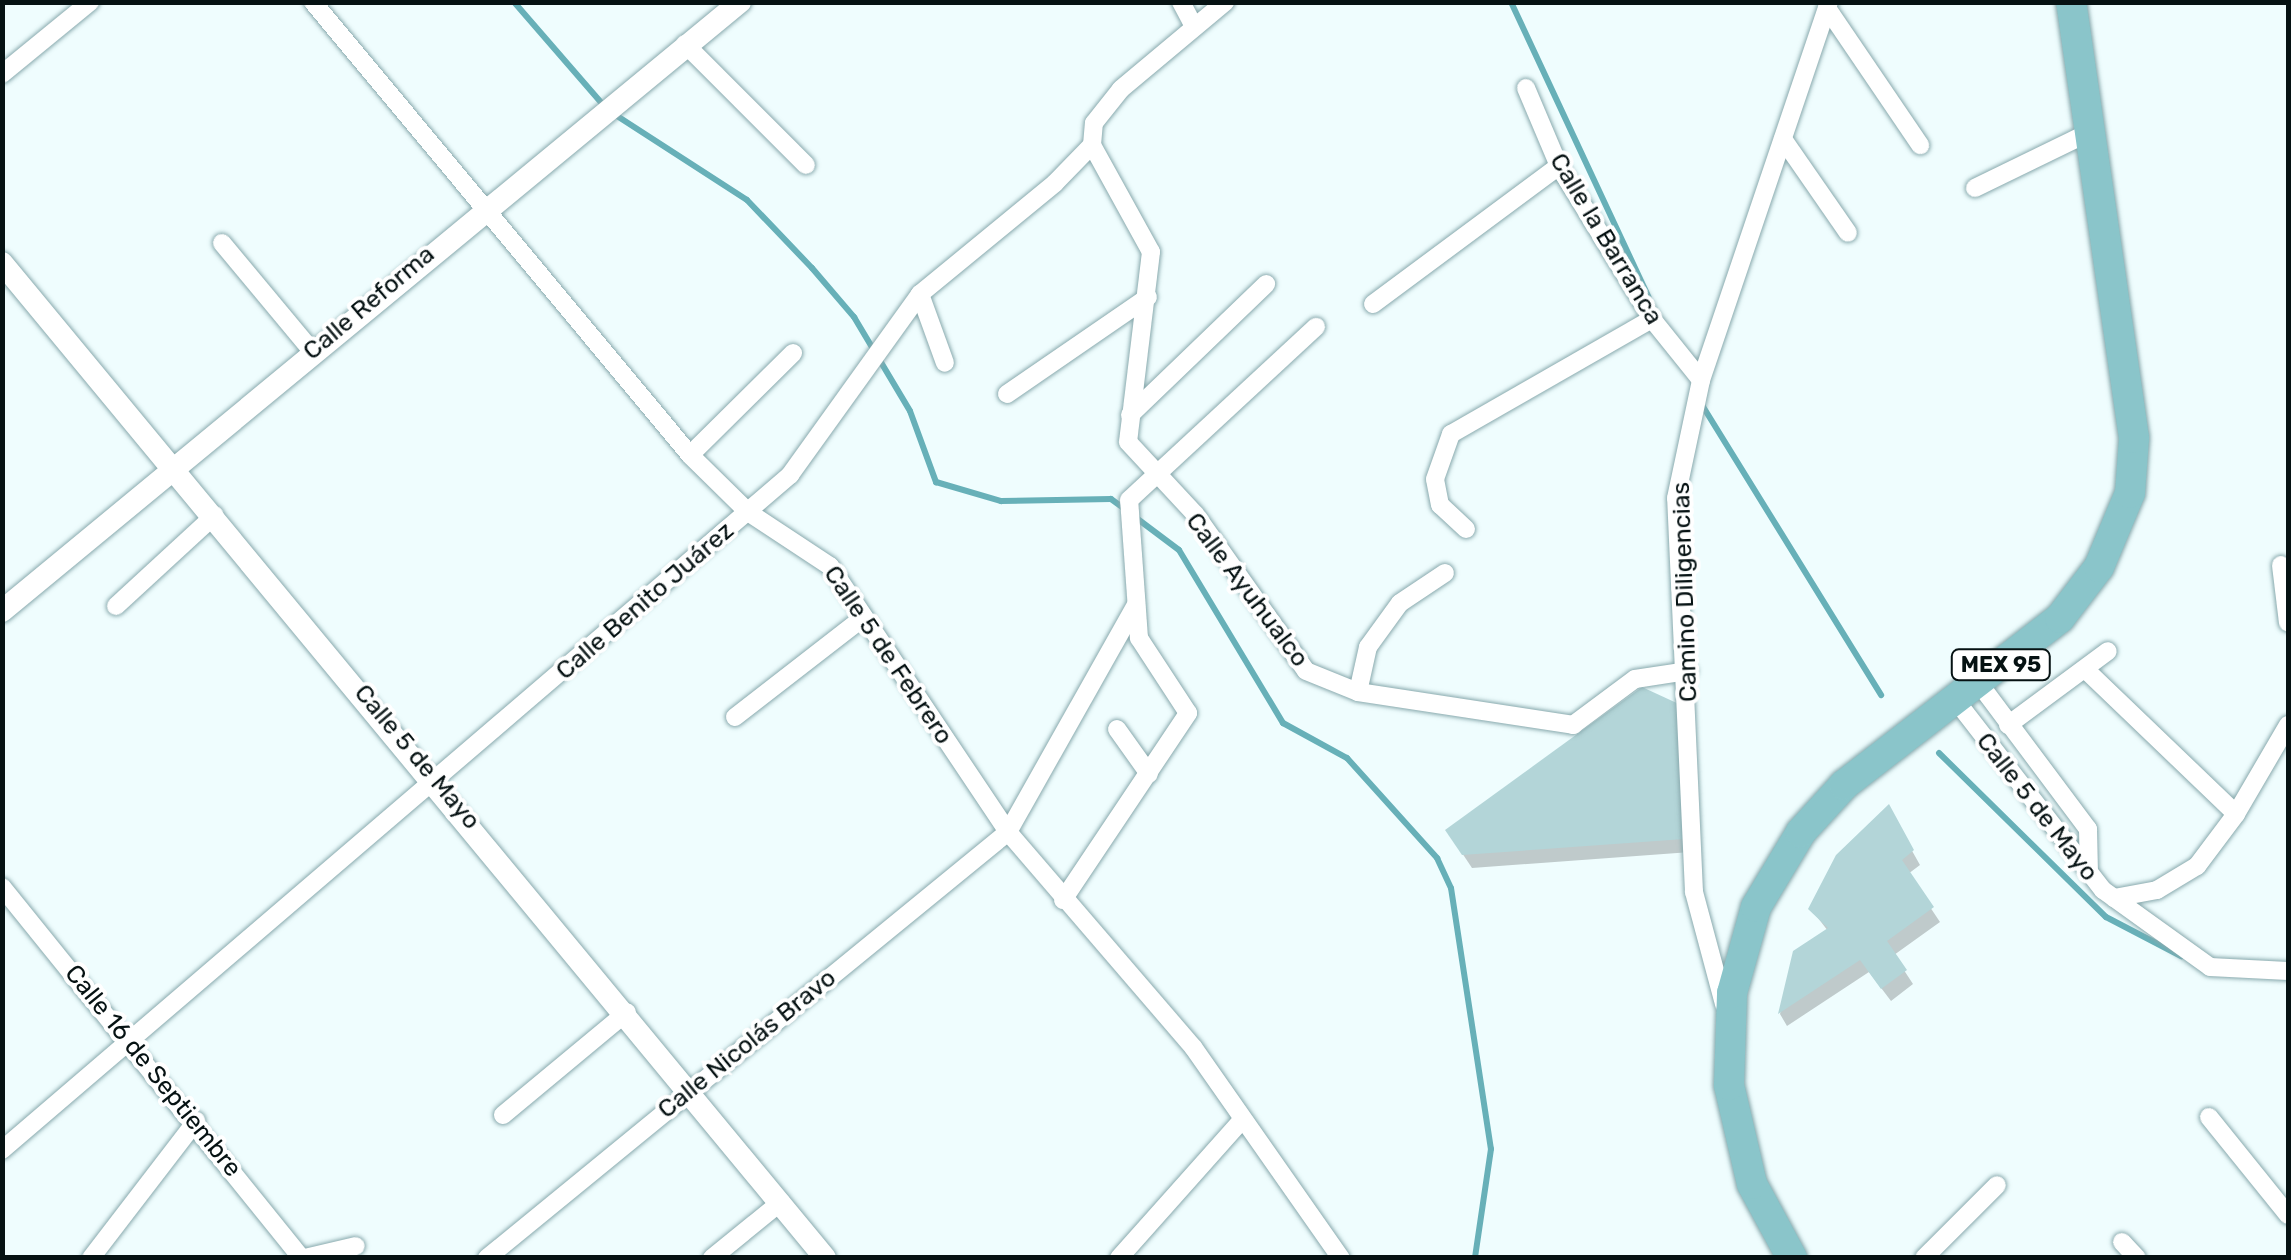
<!DOCTYPE html>
<html>
<head>
<meta charset="utf-8">
<style>
	body { margin:0 }
	#map { position:relative; width:2291px; height:1260px; overflow:hidden; background:#effdfe; font-family:Rubik,sans-serif }
	div>[style] { position:absolute }
	.shadow>* { inset:0; background:#0003 }
	.stream>* { height:6px; margin:-3px; padding:0 3px; transform-origin:3px; border-radius:3px; background:#67b0b8 }
	.building>* { inset:0; background:#b3d5d8 }
	.roads { filter:drop-shadow(0 0 2px #88a9ad) drop-shadow(0 0 2px #88a9ad) }
	.minor>* { height:18px; margin:-9px; padding:0 9px; transform-origin:9px; border-radius:9px; background:#fff }
	.tertiary>* { height:22px; margin:-11px; padding:0 11px; transform-origin:11px; border-radius:11px; background:#fff }
	.primary>* { height:30px; margin:-15px; padding:0 15px; transform-origin:15px; border-radius:15px; background:#8ac5ca }
	span { translate:-50% -50%; white-space:nowrap; text-align:center; line-height:1.15; -webkit-text-stroke:8px #fff; paint-order:stroke }
	.shield-label span { padding:2px 8px; background:#fff; border:2px solid; border-radius:8px; -webkit-text-stroke-width:0 }
	.shield-label { font-size:22px; color:#061213; font-weight:700 }
	.street-label { font-size:25px; color:#061213 }
	.frame { position:absolute; inset:0; border:5px solid #061213; pointer-events:none }
</style>
</head>
<body>
<div id="map">
	<div class="shadow">
		<div style="clip-path:polygon(1642px 690px,1691px 852px,1472px 868px,1456px 844px)"></div>
		<div style="clip-path:polygon(1888px 808px,1920px 865px,1908px 874px,1940px 922px,1894px 955px,1913px 984px,1891px 1001px,1869px 972px,1787px 1026px,1780px 1014px,1795px 953px,1828px 931px,1811px 909px)"></div>
	</div>
	<div class="stream">
		<div style="left:514px;top:2px;width:138px;rotate:49.1deg"></div>
		<div style="left:1511px;top:2px;width:329px;rotate:65deg"></div>
		<div style="left:614px;top:114px;width:158px;rotate:32.9deg"></div>
		<div style="left:747px;top:200px;width:94px;rotate:46.3deg"></div>
		<div style="left:812px;top:268px;width:65px;rotate:49.4deg"></div>
		<div style="left:854px;top:317px;width:109px;rotate:59.2deg"></div>
		<div style="left:910px;top:411px;width:76px;rotate:69.9deg"></div>
		<div style="left:936px;top:482px;width:68px;rotate:16.3deg"></div>
		<div style="left:1001px;top:501px;width:110px;rotate:-1deg"></div>
		<div style="left:1111px;top:499px;width:17px;rotate:36deg"></div>
		<div style="left:1702px;top:405px;width:341px;rotate:58.3deg"></div>
		<div style="left:1135px;top:517px;width:55px;rotate:36.9deg"></div>
		<div style="left:1179px;top:550px;width:202px;rotate:59deg"></div>
		<div style="left:1283px;top:723px;width:73px;rotate:28.7deg"></div>
		<div style="left:1347px;top:758px;width:135px;rotate:48deg"></div>
		<div style="left:1437px;top:858px;width:33px;rotate:65deg"></div>
		<div style="left:1451px;top:888px;width:264px;rotate:81.3deg"></div>
		<div style="left:1491px;top:1149px;width:110px;rotate:98.4deg"></div>
		<div style="left:1939px;top:753px;width:234px;rotate:44.5deg"></div>
		<div style="left:2106px;top:917px;width:85px;rotate:27.5deg"></div>
	</div>
	<div class="building">
		<div style="clip-path:polygon(1642px 687px,1681px 705px,1684px 839px,1462px 855px,1445px 830px)"></div>
		<div style="clip-path:polygon(1889px 804px,1914px 850px,1902px 860px,1934px 907px,1887px 941px,1907px 970px,1881px 989px,1860px 960px,1778px 1014px,1793px 951px,1828px 928px,1808px 909px,1836px 855px)"></div>
	</div>
	<div class="roads">
		<div class="minor">
			<div style="left:313px;top:2px;width:589px;rotate:50.23deg"></div>
			<div style="left:690px;top:455px;width:81px;rotate:44.5deg"></div>
			<div style="left:748px;top:512px;width:98px;rotate:33.4deg"></div>
			<div style="left:830px;top:566px;width:320px;rotate:56.2deg"></div>
			<div style="left:1008px;top:832px;width:284px;rotate:49.3deg"></div>
			<div style="left:1193px;top:1047px;width:258px;rotate:55deg"></div>
			<div style="left:1181px;top:2px;width:26px;rotate:62deg"></div>
			<div style="left:1827px;top:8px;width:166px;rotate:55.8deg"></div>
			<div style="left:685px;top:44px;width:171px;rotate:45deg"></div>
			<div style="left:2px;top:74px;width:114px;rotate:-39.3deg"></div>
			<div style="left:1526px;top:88px;width:85px;rotate:67.1deg"></div>
			<div style="left:1559px;top:166px;width:179px;rotate:58.7deg"></div>
			<div style="left:1652px;top:319px;width:78px;rotate:51.2deg"></div>
			<div style="left:1783px;top:139px;width:114px;rotate:55.3deg"></div>
			<div style="left:1092px;top:145px;width:122px;rotate:61.1deg"></div>
			<div style="left:1151px;top:252px;width:191px;rotate:96.9deg"></div>
			<div style="left:1128px;top:442px;width:98px;rotate:47.1deg"></div>
			<div style="left:1195px;top:514px;width:192px;rotate:54.7deg"></div>
			<div style="left:1306px;top:671px;width:56px;rotate:22deg"></div>
			<div style="left:1358px;top:692px;width:218px;rotate:8.7deg"></div>
			<div style="left:1573px;top:725px;width:77px;rotate:-36.6deg"></div>
			<div style="left:1635px;top:679px;width:54px;rotate:-8.6deg"></div>
			<div style="left:1975px;top:188px;width:130px;rotate:-26deg"></div>
			<div style="left:222px;top:243px;width:141px;rotate:50.2deg"></div>
			<div style="left:920px;top:294px;width:73px;rotate:70.1deg"></div>
			<div style="left:1373px;top:304px;width:232px;rotate:-36.6deg"></div>
			<div style="left:1007px;top:394px;width:171px;rotate:-34.5deg"></div>
			<div style="left:1130px;top:415px;width:189px;rotate:-43.9deg"></div>
			<div style="left:690px;top:455px;width:145px;rotate:-44.7deg"></div>
			<div style="left:1466px;top:529px;width:35px;rotate:-137deg"></div>
			<div style="left:1440px;top:505px;width:26px;rotate:-101deg"></div>
			<div style="left:1435px;top:479px;width:48px;rotate:-70.4deg"></div>
			<div style="left:1451px;top:434px;width:232px;rotate:-29.8deg"></div>
			<div style="left:2281px;top:565px;width:58px;rotate:83.1deg"></div>
			<div style="left:116px;top:606px;width:134px;rotate:-42.6deg"></div>
			<div style="left:2086px;top:670px;width:208px;rotate:43.8deg"></div>
			<div style="left:2236px;top:814px;width:103px;rotate:-59.7deg"></div>
			<div style="left:1978px;top:682px;width:184px;rotate:53.2deg"></div>
			<div style="left:2088px;top:829px;width:43px;rotate:88.7deg"></div>
			<div style="left:1358px;top:692px;width:46px;rotate:-77.5deg"></div>
			<div style="left:1368px;top:647px;width:54px;rotate:-54deg"></div>
			<div style="left:1400px;top:603px;width:54px;rotate:-33.7deg"></div>
			<div style="left:1954px;top:698px;width:243px;rotate:52.2deg"></div>
			<div style="left:2103px;top:890px;width:132px;rotate:35.7deg"></div>
			<div style="left:2210px;top:967px;width:78px;rotate:2.9deg"></div>
			<div style="left:735px;top:717px;width:163px;rotate:-37.8deg"></div>
			<div style="left:2008px;top:725px;width:124px;rotate:-36.5deg"></div>
			<div style="left:1117px;top:729px;width:55px;rotate:54.6deg"></div>
			<div style="left:2px;top:887px;width:476px;rotate:51.1deg"></div>
			<div style="left:2114px;top:898px;width:44px;rotate:-10.5deg"></div>
			<div style="left:2157px;top:890px;width:47px;rotate:-31deg"></div>
			<div style="left:2197px;top:866px;width:65px;rotate:-53.1deg"></div>
			<div style="left:1063px;top:900px;width:225px;rotate:-56.2deg"></div>
			<div style="left:1188px;top:713px;width:90px;rotate:-123.2deg"></div>
			<div style="left:1139px;top:638px;width:138px;rotate:-94.1deg"></div>
			<div style="left:1129px;top:500px;width:255px;rotate:-42.8deg"></div>
			<div style="left:1724px;top:1004px;width:116px;rotate:-105deg"></div>
			<div style="left:1694px;top:892px;width:394px;rotate:-92.6deg"></div>
			<div style="left:1676px;top:498px;width:121px;rotate:-78deg"></div>
			<div style="left:1701px;top:380px;width:399px;rotate:-71.3deg"></div>
			<div style="left:503px;top:1115px;width:161px;rotate:-39.7deg"></div>
			<div style="left:2209px;top:1117px;width:126px;rotate:51.1deg"></div>
			<div style="left:2px;top:1150px;width:1038px;rotate:-40.58deg"></div>
			<div style="left:790px;top:475px;width:223px;rotate:-54.3deg"></div>
			<div style="left:920px;top:294px;width:175px;rotate:-39.4deg"></div>
			<div style="left:1055px;top:183px;width:53px;rotate:-45.8deg"></div>
			<div style="left:1092px;top:145px;width:22px;rotate:-85deg"></div>
			<div style="left:1094px;top:123px;width:43px;rotate:-51.5deg"></div>
			<div style="left:1121px;top:89px;width:136px;rotate:-39.9deg"></div>
			<div style="left:2122px;top:1242px;width:22px;rotate:47deg"></div>
			<div style="left:91px;top:1258px;width:173px;rotate:-52.5deg"></div>
			<div style="left:305px;top:1258px;width:52px;rotate:-13.2deg"></div>
			<div style="left:487px;top:1258px;width:673px;rotate:-39.27deg"></div>
			<div style="left:1008px;top:832px;width:261px;rotate:-60.6deg"></div>
			<div style="left:712px;top:1258px;width:89px;rotate:-39.1deg"></div>
			<div style="left:1119px;top:1258px;width:185px;rotate:-48.3deg"></div>
			<div style="left:1924px;top:1258px;width:103px;rotate:-45deg"></div>
		</div>
		<div class="tertiary">
			<div style="left:2px;top:263px;width:1291px;rotate:50.4deg"></div>
			<div style="left:2px;top:611px;width:957px;rotate:-39.53deg"></div>
		</div>
		<div class="primary">
			<div style="left:1792px;top:1258px;width:84px;rotate:-118.4deg"></div>
			<div style="left:1752px;top:1184px;width:102px;rotate:-103.1deg"></div>
			<div style="left:1729px;top:1085px;width:92px;rotate:-88.1deg"></div>
			<div style="left:1732px;top:993px;width:89px;rotate:-74.4deg"></div>
			<div style="left:1756px;top:907px;width:87px;rotate:-59deg"></div>
			<div style="left:1801px;top:832px;width:64px;rotate:-47.5deg"></div>
			<div style="left:1844px;top:785px;width:273px;rotate:-37.7deg"></div>
			<div style="left:2060px;top:618px;width:64px;rotate:-52.6deg"></div>
			<div style="left:2099px;top:567px;width:80px;rotate:-67.3deg"></div>
			<div style="left:2130px;top:493px;width:55px;rotate:-85.8deg"></div>
			<div style="left:2134px;top:438px;width:441px;rotate:-98.2deg"></div>
		</div>
	</div>
	<div class="shield-label">
		<span style="left:2001px;top:665px">MEX 95</span>
	</div>
	<div class="street-label">
		<span style="left:1606px;top:239px;rotate:59deg">Calle la Barranca</span>
		<span style="left:369px;top:303px;rotate:-40deg">Calle Reforma</span>
		<span style="left:1247px;top:590px;rotate:53deg">Calle Ayuhualco</span>
		<span style="left:1685px;top:592px;rotate:-92deg">Camino Diligencias</span>
		<span style="left:645px;top:601px;rotate:-41deg">Calle Benito Juárez</span>
		<span style="left:888px;top:655px;rotate:56deg">Calle 5 de Febrero</span>
		<span style="left:417px;top:757px;rotate:50deg">Calle 5 de Mayo</span>
		<span style="left:2037px;top:807px;rotate:52deg">Calle 5 de Mayo</span>
		<span style="left:747px;top:1044px;rotate:-39deg">Calle Nicolás Bravo</span>
		<span style="left:153px;top:1071px;rotate:51deg">Calle 16 de Septiembre</span>
	</div>
	<div class="frame"></div>
</div>
</body>
</html>
